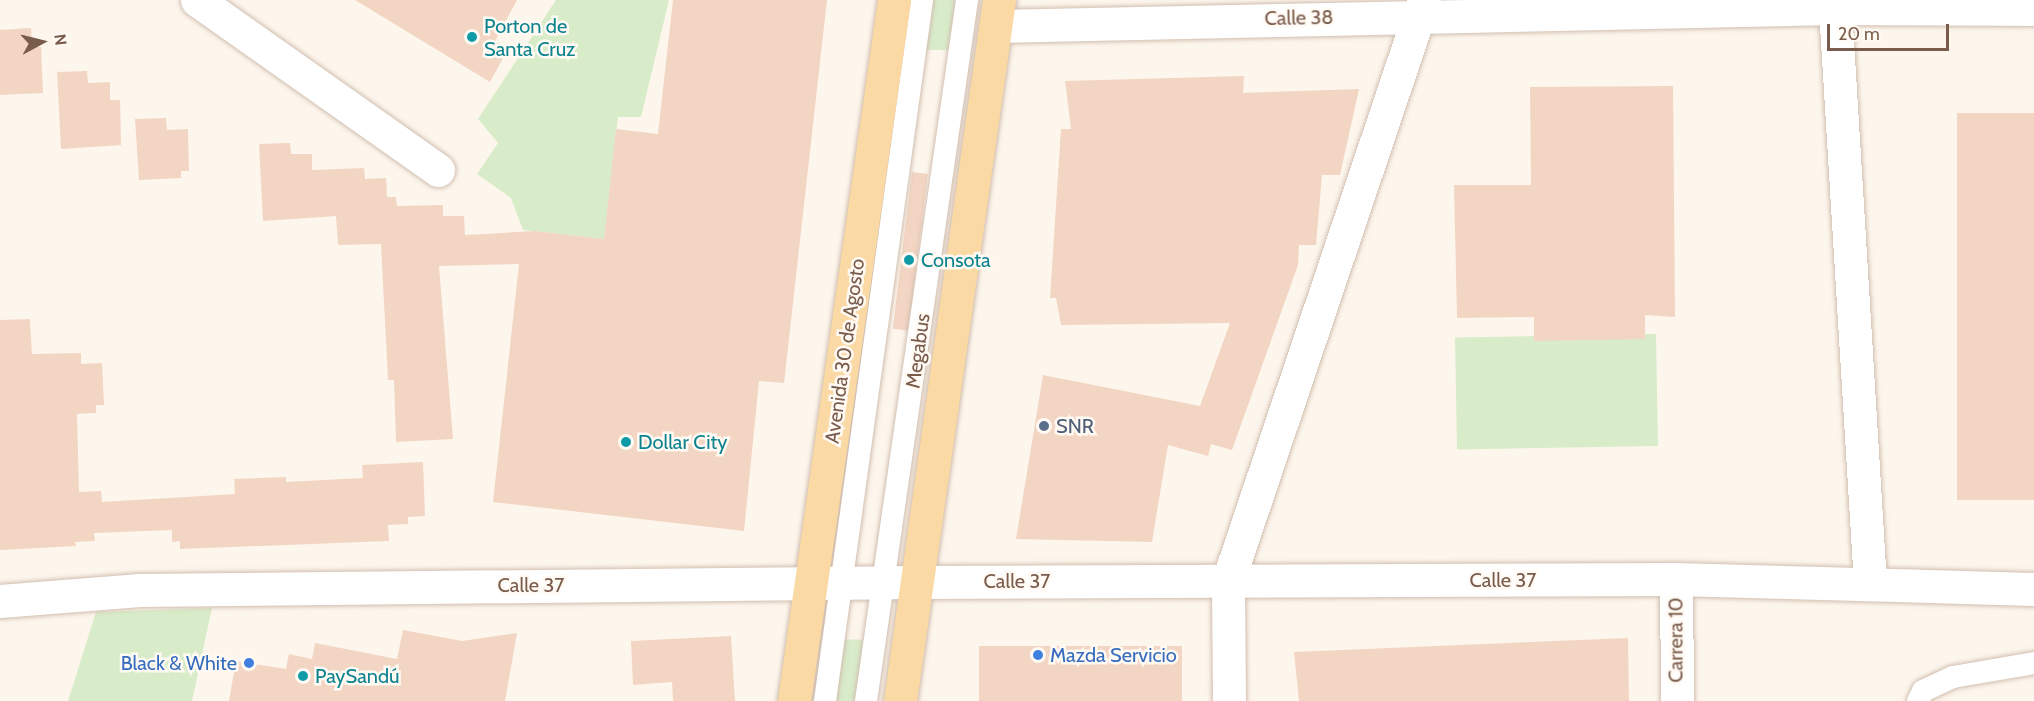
<!DOCTYPE html>
<html>
<head>
<meta charset="utf-8">
<style>
	body { margin:0 }
	#map { position:relative; width:2034px; height:701px; overflow:hidden; background:#fdf6ec; font-family:Cabin,sans-serif }
	div>[style] { position:absolute }
	.green>* { inset:0; background:#d8ecc9; transform-origin:0 0 }
	.building>* { inset:0; background:#f3d5c3; transform-origin:0 0 }
	.roads { filter:drop-shadow(0 0 2px #d1beb0) drop-shadow(0 0 2px #d1beb0) }
	.service>* { height:22px; margin:-11px; padding:0 11px; transform-origin:11px; border-radius:11px; background:#fff }
	.minor>* { height:33px; margin:-16.5px; padding:0 16.5px; transform-origin:16.5px; border-radius:16.5px; background:#fff }
	.tertiary>* { height:33px; margin:-16.5px; padding:0 16.5px; transform-origin:16.5px; border-radius:16.5px; background:#fff }
	.primary>* { height:33px; margin:-16.5px; padding:0 16.5px; transform-origin:16.5px; border-radius:16.5px; background:#fbd9a5 }
	.dots>* { width:16px; height:16px; translate:-50% -50%; box-sizing:border-box; border:3px solid #fffaf3; border-radius:50% }
	span { translate:-50% -50%; white-space:nowrap; text-align:center; line-height:1.15; -webkit-text-stroke:5px #fffaf3; paint-order:stroke }
	.street-label { font-size:20px; color:#7a5c4d }
	.culture-label { font-size:20px; color:#0d838f }
	.left { translate:0 -50%; text-align:left }
	.service-label { font-size:20px; color:#4e5e75 }
	.shop-label { font-size:20px; color:#366cbe }
	.right { translate:-100% -50%; text-align:right }
	.north { position:absolute; left:12px; top:12px; width:60px; height:60px; -webkit-text-stroke:4px #fffaf3; paint-order:stroke; rotate:83deg; font-size:16px; font-weight:700; line-height:24px; text-align:center; color:#7a5c4d }
	.north::after { content:''; display:block; margin:auto; width:21px; height:27px; background:#7a5c4d; clip-path:polygon(50% 0,100% 100%,50% 72%,0 100%) }
	.scale { position:absolute; left:1827px; top:24px; width:122px; height:27px; box-sizing:border-box; border:3px solid #7a5c4d; border-top:0; padding-left:8px; font-size:18px; line-height:21px; white-space:nowrap; color:#7a5c4d; -webkit-text-stroke:4px #fffaf3; paint-order:stroke }
</style>
</head>
<body>
<div id="map">
	<div class="green">
		<div style="clip-path:polygon(556px 0,669px 0,641px 117px,618px 117px,604px 239px,523px 230px,511px 198px,477px 174px,498px 143px,478px 119px)"></div>
		<div style="left:922px;top:0;width:45px;height:50px"></div>
		<div style="left:1656px;top:334px;width:112px;height:201px;rotate:89deg"></div>
		<div style="clip-path:polygon(212px 608px,192px 701px,68px 701px,96px 612px)"></div>
		<div style="clip-path:polygon(833px 639px,875px 640px,866px 701px,825px 701px)"></div>
	</div>
	<div class="building">
		<div style="clip-path:polygon(355px 0,517px 0,495px 41px,508px 49px,490px 82px)"></div>
		<div style="clip-path:polygon(673px 0,827px 0,784px 383px,759px 381px,744px 531px,493px 502px,519px 264px,439px 266px,453px 439px,396px 442px,394px 380px,388px 380px,381px 244px,338px 245px,336px 216px,263px 221px,259px 144px,290px 143px,291px 154px,312px 154px,312px 170px,364px 168px,365px 179px,386px 178px,387px 197px,396px 197px,397px 206px,443px 205px,443px 216px,464px 216px,465px 235px,534px 231px,604px 239px,616px 129px,658px 134px)"></div>
		<div style="clip-path:polygon(31px 28px,32px 47px,41px 47px,43px 93px,0 95px,0 30px)"></div>
		<div style="clip-path:polygon(87px 71px,88px 83px,110px 82px,110px 100px,120px 100px,121px 145px,61px 149px,57px 72px)"></div>
		<div style="clip-path:polygon(1244px 76px,1243px 93px,1359px 89px,1340px 175px,1322px 175px,1316px 245px,1299px 245px,1298px 265px,1232px 450px,1211px 444px,1208px 456px,1168px 445px,1152px 542px,1016px 539px,1043px 375px,1200px 406px,1230px 323px,1061px 325px,1056px 298px,1050px 298px,1061px 129px,1071px 129px,1065px 81px)"></div>
		<div style="clip-path:polygon(1673px 86px,1675px 317px,1645px 315px,1645px 339px,1534px 341px,1534px 317px,1457px 318px,1454px 185px,1531px 185px,1530px 87px)"></div>
		<div style="left:2034px;top:113px;width:387px;height:77px;rotate:90deg"></div>
		<div style="clip-path:polygon(166px 118px,167px 130px,188px 129px,189px 171px,181px 171px,181px 178px,139px 180px,135px 119px)"></div>
		<div style="left:912px;top:172px;width:16px;height:158px;rotate:7deg"></div>
		<div style="clip-path:polygon(30px 319px,32px 354px,81px 353px,81px 364px,102px 363px,104px 405px,96px 405px,96px 413px,77px 414px,79px 492px,101px 491px,102px 502px,235px 494px,234px 479px,286px 477px,286px 482px,363px 478px,362px 465px,423px 462px,425px 516px,408px 517px,408px 524px,388px 525px,389px 541px,180px 549px,180px 541px,172px 542px,172px 530px,94px 533px,95px 541px,75px 542px,76px 546px,0 550px,0 320px)"></div>
		<div style="clip-path:polygon(403px 630px,462px 641px,517px 633px,505px 701px,229px 701px,236px 661px,286px 669px,289px 654px,312px 659px,315px 643px,397px 659px)"></div>
		<div style="clip-path:polygon(731px 636px,735px 701px,673px 701px,672px 682px,633px 685px,631px 641px)"></div>
		<div style="clip-path:polygon(1628px 638px,1629px 701px,1299px 701px,1294px 652px)"></div>
		<div style="left:1182px;top:646px;width:55px;height:203px;rotate:90deg"></div>
	</div>
	<div class="roads">
		<div class="service">
			<div style="left:825px;top:701px;width:708px;rotate:-82.12deg"></div>
			<div style="left:866px;top:701px;width:708px;rotate:-81.8deg"></div>
			<div style="left:1918px;top:701px;width:11px;rotate:-63deg"></div>
			<div style="left:1923px;top:691px;width:33px;rotate:-25deg"></div>
			<div style="left:1953px;top:677px;width:82px;rotate:-9.8deg"></div>
		</div>
		<div class="minor">
			<div style="left:197px;top:0;width:295px;rotate:35.2deg"></div>
			<div style="left:1835px;top:8px;width:577px;rotate:86.52deg"></div>
			<div style="left:996px;top:26px;width:839px;rotate:-1.23deg"></div>
			<div style="left:1835px;top:8px;width:199px;rotate:0.3deg"></div>
			<div style="left:1676px;top:579px;width:122px;rotate:89.5deg"></div>
			<div style="left:0;top:601px;width:140px;rotate:-4.5deg"></div>
			<div style="left:140px;top:590px;width:777px;rotate:-0.59deg"></div>
			<div style="left:917px;top:582px;width:759px;rotate:-0.23deg"></div>
			<div style="left:1676px;top:579px;width:358px;rotate:1.6deg"></div>
		</div>
		<div class="tertiary">
			<div style="left:1229px;top:701px;width:120px;rotate:-90.5deg"></div>
			<div style="left:1228px;top:581px;width:613px;rotate:-71.36deg"></div>
		</div>
		<div class="primary">
			<div style="left:794px;top:701px;width:708px;rotate:-81.88deg"></div>
			<div style="left:900px;top:701px;width:708px;rotate:-81.96deg"></div>
		</div>
	</div>
	<div class="dots">
		<div style="left:472px;top:37px;background:#0f9aa8"></div>
		<div style="left:909px;top:260px;background:#0f9aa8"></div>
		<div style="left:1044px;top:426px;background:#5c6f8a"></div>
		<div style="left:626px;top:442px;background:#0f9aa8"></div>
		<div style="left:1038px;top:655px;background:#3f7fe0"></div>
		<div style="left:249px;top:663px;background:#3f7fe0"></div>
		<div style="left:303px;top:676px;background:#0f9aa8"></div>
	</div>
	<div class="street-label">
		<span style="left:1299px;top:18px;rotate:-1deg">Calle 38</span>
		<span style="left:845px;top:351px;rotate:-82deg">Avenida 30 de Agosto</span>
		<span style="left:918px;top:351px;rotate:-82deg">Megabus</span>
		<span style="left:1503px;top:580px">Calle 37</span>
		<span style="left:1017px;top:581px">Calle 37</span>
		<span style="left:531px;top:585px">Calle 37</span>
		<span style="left:1676px;top:640px;rotate:-90deg">Carrera 10</span>
	</div>
	<div class="culture-label">
		<span class="left" style="left:484px;top:38px">Porton de<br>Santa Cruz</span>
		<span class="left" style="left:921px;top:260px">Consota</span>
		<span class="left" style="left:638px;top:442px">Dollar City</span>
		<span class="left" style="left:315px;top:676px">PaySandú</span>
	</div>
	<div class="service-label">
		<span class="left" style="left:1056px;top:426px">SNR</span>
	</div>
	<div class="shop-label">
		<span class="left" style="left:1050px;top:655px">Mazda Servicio</span>
		<span class="right" style="left:237px;top:663px">Black &amp; White</span>
	</div>
	<div class="north">N</div>
	<div class="scale">20 m</div>
</div>
</body>
</html>
